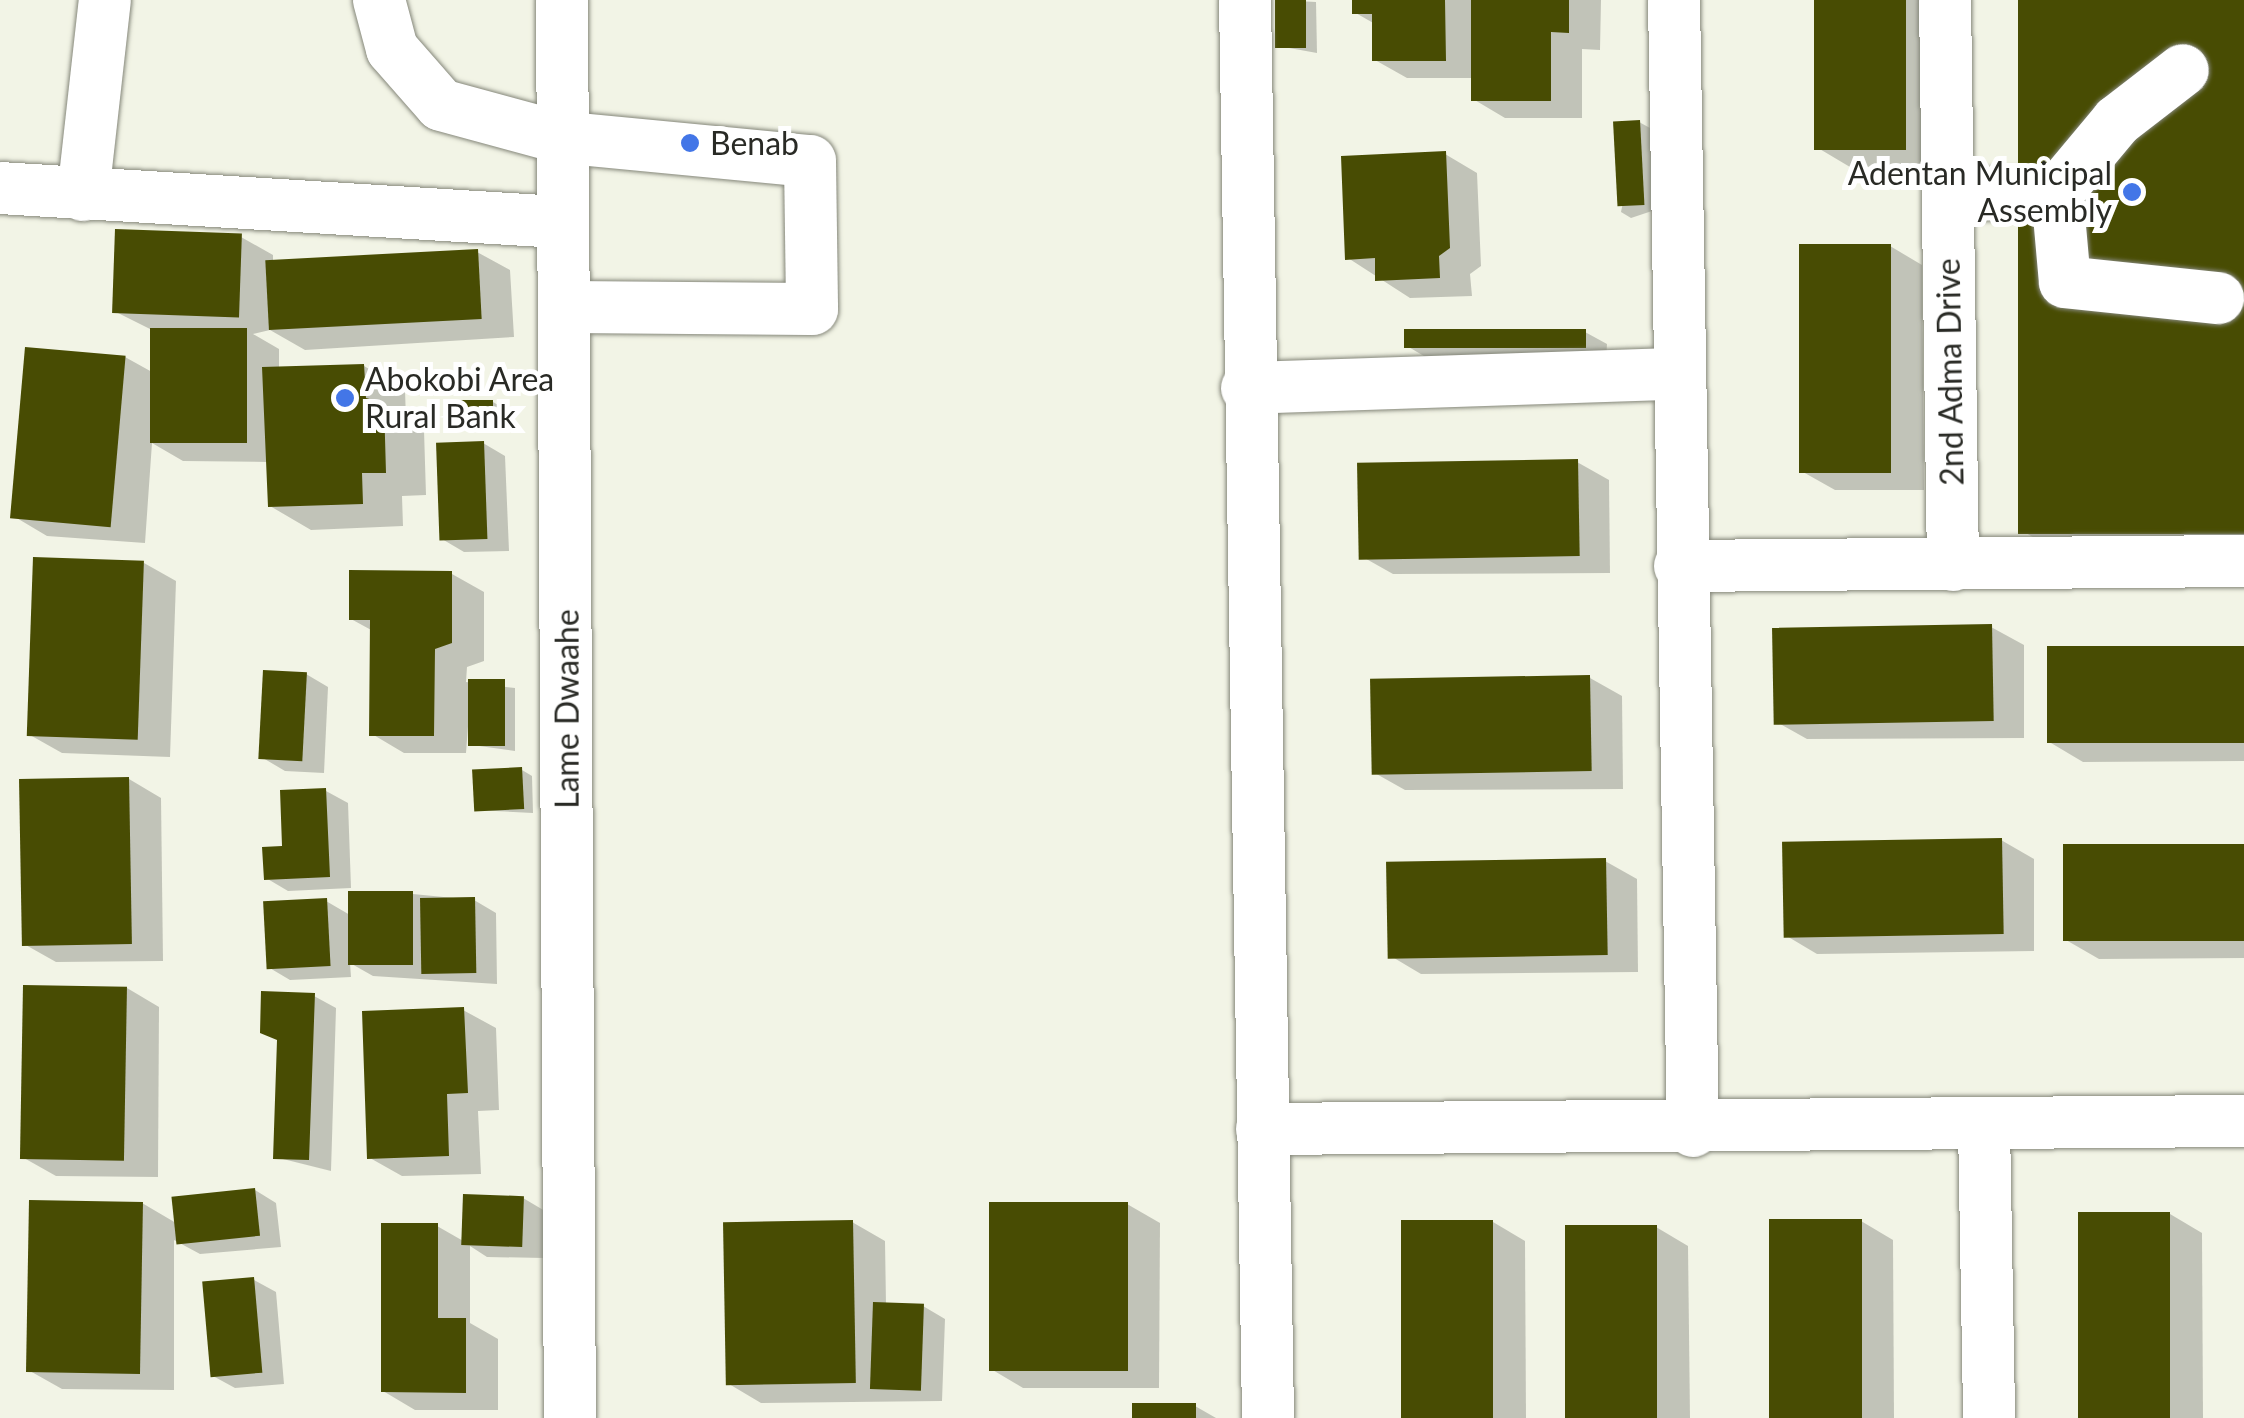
<!DOCTYPE html>
<html>
<head>
<meta charset="utf-8">
<style>
	body { margin:0 }
	#map { position:relative; width:2244px; height:1418px; overflow:hidden; background:#f2f4e6; font-family:Lato,sans-serif }
	div>[style] { position:absolute }
	.shadow>* { inset:0; background:#0003 }
	.building>* { inset:0; background:#484c03; transform-origin:0 0 }
	.roads { filter:drop-shadow(0 0 2px #85877a) drop-shadow(0 0 2px #85877a) }
	.minor>* { height:52px; margin:-26px; padding:0 26px; transform-origin:26px; border-radius:26px; background:#fff }
	.dots>* { width:28px; height:28px; translate:-50% -50%; box-sizing:border-box; border:5px solid #fff; border-radius:50% }
	span { translate:-50% -50%; white-space:nowrap; text-align:center; line-height:1.15; -webkit-text-stroke:10px #fff; paint-order:stroke }
	.poi-label { font-size:32px; color:#292a25 }
	.left { translate:0 -50%; text-align:left }
	.right { translate:-100% -50%; text-align:right }
	.street-label { font-size:32px; color:#292a25 }
</style>
</head>
<body>
<div id="map">
	<div class="shadow">
		<div style="clip-path:polygon(1278px 0,1316px 2px,1317px 53px,1278px 46px)"></div>
		<div style="clip-path:polygon(1354px 0,1601px 0,1600px 50px,1582px 49px,1582px 118px,1505px 118px,1473px 99px,1473px 78px,1407px 78px,1375px 60px,1375px 24px,1354px 12px)"></div>
		<div style="clip-path:polygon(1817px 0,1938px 0,1939px 166px,1850px 167px,1818px 148px)"></div>
		<div style="clip-path:polygon(2021px 0,2244px 0,2244px 555px,2067px 557px,2026px 533px)"></div>
		<div style="clip-path:polygon(1639px 122px,1650px 128px,1655px 210px,1631px 218px,1621px 212px)"></div>
		<div style="clip-path:polygon(1445px 154px,1477px 173px,1481px 266px,1470px 274px,1472px 296px,1410px 298px,1348px 258px)"></div>
		<div style="clip-path:polygon(241px 237px,273px 255px,273px 266px,477px 252px,510px 270px,514px 337px,305px 350px,270px 330px,253px 334px,279px 349px,279px 369px,364px 366px,405px 390px,406px 419px,424px 430px,426px 495px,402px 496px,403px 526px,311px 530px,270px 506px,268px 462px,183px 461px,152px 443px,145px 543px,47px 536px,15px 517px,125px 357px,152px 372px,152px 330px,114px 311px)"></div>
		<div style="clip-path:polygon(1890px 246px,1922px 265px,1924px 490px,1835px 490px,1803px 472px)"></div>
		<div style="clip-path:polygon(1585px 332px,1607px 344px,1606px 359px,1429px 359px,1407px 346px)"></div>
		<div style="clip-path:polygon(493px 402px,503px 408px,502px 429px,452px 423px)"></div>
		<div style="clip-path:polygon(483px 443px,505px 456px,509px 551px,464px 552px,442px 539px)"></div>
		<div style="clip-path:polygon(1577px 462px,1609px 480px,1610px 573px,1393px 574px,1361px 556px)"></div>
		<div style="clip-path:polygon(144px 563px,176px 581px,170px 757px,62px 753px,30px 735px)"></div>
		<div style="clip-path:polygon(452px 574px,484px 592px,484px 661px,467px 667px,466px 682px,515px 688px,515px 751px,472px 745px,471px 687px,466px 753px,404px 753px,372px 734px,373px 631px,351px 619px)"></div>
		<div style="clip-path:polygon(1991px 627px,2024px 645px,2024px 738px,1807px 739px,1775px 721px)"></div>
		<div style="clip-path:polygon(2244px 649px,2244px 761px,2083px 762px,2051px 743px)"></div>
		<div style="clip-path:polygon(306px 674px,328px 687px,324px 773px,285px 771px,263px 758px)"></div>
		<div style="clip-path:polygon(1590px 678px,1622px 696px,1623px 789px,1405px 790px,1373px 772px)"></div>
		<div style="clip-path:polygon(522px 770px,532px 776px,533px 813px,476px 810px)"></div>
		<div style="clip-path:polygon(129px 779px,161px 798px,163px 961px,56px 962px,24px 944px)"></div>
		<div style="clip-path:polygon(326px 791px,348px 803px,351px 888px,288px 891px,266px 878px)"></div>
		<div style="clip-path:polygon(2001px 840px,2034px 859px,2034px 951px,1817px 954px,1785px 935px)"></div>
		<div style="clip-path:polygon(2244px 846px,2244px 958px,2099px 959px,2066px 940px)"></div>
		<div style="clip-path:polygon(1605px 861px,1637px 879px,1638px 972px,1421px 974px,1389px 955px)"></div>
		<div style="clip-path:polygon(413px 894px,474px 900px,496px 913px,497px 984px,373px 976px,350px 963px,351px 977px,290px 980px,268px 967px,326px 901px,350px 915px)"></div>
		<div style="clip-path:polygon(127px 988px,159px 1007px,158px 1177px,56px 1176px,24px 1158px)"></div>
		<div style="clip-path:polygon(314px 996px,336px 1008px,331px 1171px,275px 1157px)"></div>
		<div style="clip-path:polygon(463px 1010px,496px 1028px,499px 1110px,478px 1111px,481px 1174px,402px 1176px,370px 1158px)"></div>
		<div style="clip-path:polygon(255px 1190px,276px 1203px,281px 1247px,200px 1254px,174px 1240px,174px 1390px,62px 1389px,30px 1371px,142px 1203px,176px 1223px)"></div>
		<div style="clip-path:polygon(523px 1198px,545px 1211px,544px 1258px,487px 1257px,470px 1246px,470px 1323px,498px 1339px,498px 1410px,415px 1410px,383px 1391px,437px 1226px,465px 1242px)"></div>
		<div style="clip-path:polygon(1127px 1204px,1160px 1223px,1159px 1388px,1023px 1388px,991px 1369px)"></div>
		<div style="clip-path:polygon(2170px 1214px,2202px 1233px,2203px 1418px,2082px 1418px)"></div>
		<div style="clip-path:polygon(1861px 1221px,1893px 1240px,1894px 1418px,1773px 1418px)"></div>
		<div style="clip-path:polygon(852px 1222px,885px 1241px,886px 1305px,923px 1306px,945px 1319px,942px 1401px,761px 1403px,729px 1384px)"></div>
		<div style="clip-path:polygon(1493px 1222px,1525px 1241px,1526px 1418px,1405px 1418px)"></div>
		<div style="clip-path:polygon(1656px 1227px,1688px 1246px,1690px 1418px,1569px 1418px)"></div>
		<div style="clip-path:polygon(254px 1280px,276px 1292px,284px 1384px,235px 1388px,213px 1376px)"></div>
		<div style="clip-path:polygon(1195px 1406px,1216px 1418px,1135px 1418px)"></div>
	</div>
	<div class="building">
		<div style="left:1275px;top:0;width:31px;height:48px"></div>
		<div style="clip-path:polygon(1352px 0,1445px 0,1446px 61px,1372px 61px,1372px 14px,1352px 14px)"></div>
		<div style="clip-path:polygon(1471px 0,1569px 0,1569px 33px,1551px 32px,1551px 101px,1471px 101px)"></div>
		<div style="left:1814px;top:0;width:92px;height:150px"></div>
		<div style="left:2018px;top:0;width:226px;height:534px"></div>
		<div style="left:1640px;top:120px;width:85px;height:27px;rotate:87deg"></div>
		<div style="clip-path:polygon(1446px 151px,1450px 248px,1439px 256px,1440px 278px,1375px 281px,1375px 258px,1345px 260px,1341px 156px)"></div>
		<div style="left:115px;top:229px;width:127px;height:84px;rotate:2deg"></div>
		<div style="left:1891px;top:244px;width:229px;height:92px;rotate:90deg"></div>
		<div style="left:478px;top:249px;width:70px;height:213px;rotate:87deg"></div>
		<div style="left:150px;top:328px;width:97px;height:115px"></div>
		<div style="left:1404px;top:329px;width:182px;height:19px"></div>
		<div style="left:25px;top:347px;width:101px;height:172px;rotate:5deg"></div>
		<div style="clip-path:polygon(364px 364px,366px 398px,384px 403px,386px 473px,362px 473px,363px 504px,268px 507px,262px 367px)"></div>
		<div style="left:449px;top:400px;width:44px;height:24px"></div>
		<div style="left:484px;top:441px;width:98px;height:48px;rotate:88deg"></div>
		<div style="left:1578px;top:459px;width:97px;height:221px;rotate:89deg"></div>
		<div style="left:33px;top:557px;width:111px;height:179px;rotate:2deg"></div>
		<div style="clip-path:polygon(349px 570px,452px 571px,452px 643px,435px 649px,434px 736px,369px 736px,370px 620px,349px 620px)"></div>
		<div style="left:1992px;top:624px;width:97px;height:220px;rotate:89deg"></div>
		<div style="left:2244px;top:646px;width:97px;height:197px;rotate:90deg"></div>
		<div style="left:263px;top:670px;width:44px;height:89px;rotate:3deg"></div>
		<div style="left:1590px;top:675px;width:96px;height:220px;rotate:89deg"></div>
		<div style="left:468px;top:679px;width:37px;height:67px"></div>
		<div style="left:522px;top:767px;width:42px;height:50px;rotate:87deg"></div>
		<div style="left:129px;top:777px;width:167px;height:110px;rotate:89deg"></div>
		<div style="clip-path:polygon(326px 788px,330px 877px,264px 880px,262px 847px,282px 846px,280px 790px)"></div>
		<div style="left:2002px;top:838px;width:96px;height:220px;rotate:89deg"></div>
		<div style="left:2244px;top:844px;width:97px;height:181px;rotate:90deg"></div>
		<div style="left:1606px;top:858px;width:97px;height:220px;rotate:89deg"></div>
		<div style="left:413px;top:891px;width:74px;height:65px;rotate:90deg"></div>
		<div style="left:475px;top:897px;width:76px;height:55px;rotate:89deg"></div>
		<div style="left:327px;top:898px;width:68px;height:64px;rotate:87deg"></div>
		<div style="left:23px;top:985px;width:104px;height:174px;rotate:1deg"></div>
		<div style="clip-path:polygon(261px 991px,315px 993px,309px 1160px,273px 1159px,277px 1040px,260px 1033px)"></div>
		<div style="clip-path:polygon(464px 1007px,468px 1093px,447px 1094px,449px 1156px,367px 1159px,362px 1011px)"></div>
		<div style="left:255px;top:1188px;width:48px;height:84px;rotate:84deg"></div>
		<div style="left:463px;top:1194px;width:61px;height:51px;rotate:2deg"></div>
		<div style="left:29px;top:1200px;width:114px;height:172px;rotate:1deg"></div>
		<div style="left:989px;top:1202px;width:139px;height:169px"></div>
		<div style="left:2078px;top:1212px;width:92px;height:206px"></div>
		<div style="left:1769px;top:1219px;width:93px;height:199px"></div>
		<div style="left:853px;top:1220px;width:163px;height:130px;rotate:89deg"></div>
		<div style="left:1401px;top:1220px;width:92px;height:198px"></div>
		<div style="clip-path:polygon(381px 1223px,438px 1223px,438px 1318px,466px 1318px,466px 1393px,381px 1392px)"></div>
		<div style="left:1565px;top:1225px;width:92px;height:193px"></div>
		<div style="left:254px;top:1277px;width:96px;height:52px;rotate:85deg"></div>
		<div style="left:873px;top:1302px;width:51px;height:87px;rotate:2deg"></div>
		<div style="left:1196px;top:1403px;width:15px;height:64px;rotate:90deg"></div>
	</div>
	<div class="roads">
		<div class="minor">
			<div style="left:379px;top:0;width:51px;rotate:75.1deg"></div>
			<div style="left:392px;top:49px;width:74px;rotate:48.8deg"></div>
			<div style="left:441px;top:105px;width:122px;rotate:15.2deg"></div>
			<div style="left:559px;top:137px;width:252px;rotate:5.5deg"></div>
			<div style="left:810px;top:161px;width:148px;rotate:89.2deg"></div>
			<div style="left:812px;top:309px;width:246px;rotate:-179.5deg"></div>
			<div style="left:562px;top:0;width:1418px;rotate:89.68deg"></div>
			<div style="left:1245px;top:0;width:1418px;rotate:89.07deg"></div>
			<div style="left:1674px;top:0;width:1131px;rotate:89.04deg"></div>
			<div style="left:1945px;top:0;width:565px;rotate:89.19deg"></div>
			<div style="left:0;top:188px;width:560px;rotate:3.48deg"></div>
			<div style="left:2057px;top:193px;width:89px;rotate:84.9deg"></div>
			<div style="left:2065px;top:282px;width:154px;rotate:6deg"></div>
			<div style="left:83px;top:195px;width:196px;rotate:-83.6deg"></div>
			<div style="left:1948px;top:195px;width:109px;rotate:-1.1deg"></div>
			<div style="left:2057px;top:193px;width:94px;rotate:-50.2deg"></div>
			<div style="left:2117px;top:121px;width:83px;rotate:-37.7deg"></div>
			<div style="left:1247px;top:388px;width:430px;rotate:-1.9deg"></div>
			<div style="left:1680px;top:566px;width:564px;rotate:-0.51deg"></div>
			<div style="left:1984px;top:1125px;width:293px;rotate:89deg"></div>
			<div style="left:1262px;top:1129px;width:982px;rotate:-0.47deg"></div>
		</div>
	</div>
	<div class="dots">
		<div style="left:690px;top:143px;background:#4376e7"></div>
		<div style="left:2132px;top:192px;background:#4376e7"></div>
		<div style="left:345px;top:398px;background:#4376e7"></div>
	</div>
	<div class="poi-label">
		<span class="left" style="left:710px;top:143px">Benab</span>
		<span class="right" style="left:2112px;top:192px">Adentan Municipal<br>Assembly</span>
		<span class="left" style="left:365px;top:398px">Abokobi Area<br>Rural Bank</span>
	</div>
	<div class="street-label">
		<span style="left:1950px;top:372px;rotate:-91deg">2nd Adma Drive</span>
		<span style="left:567px;top:709px;rotate:-90deg">Lame Dwaahe</span>
	</div>
</div>
</body>
</html>
